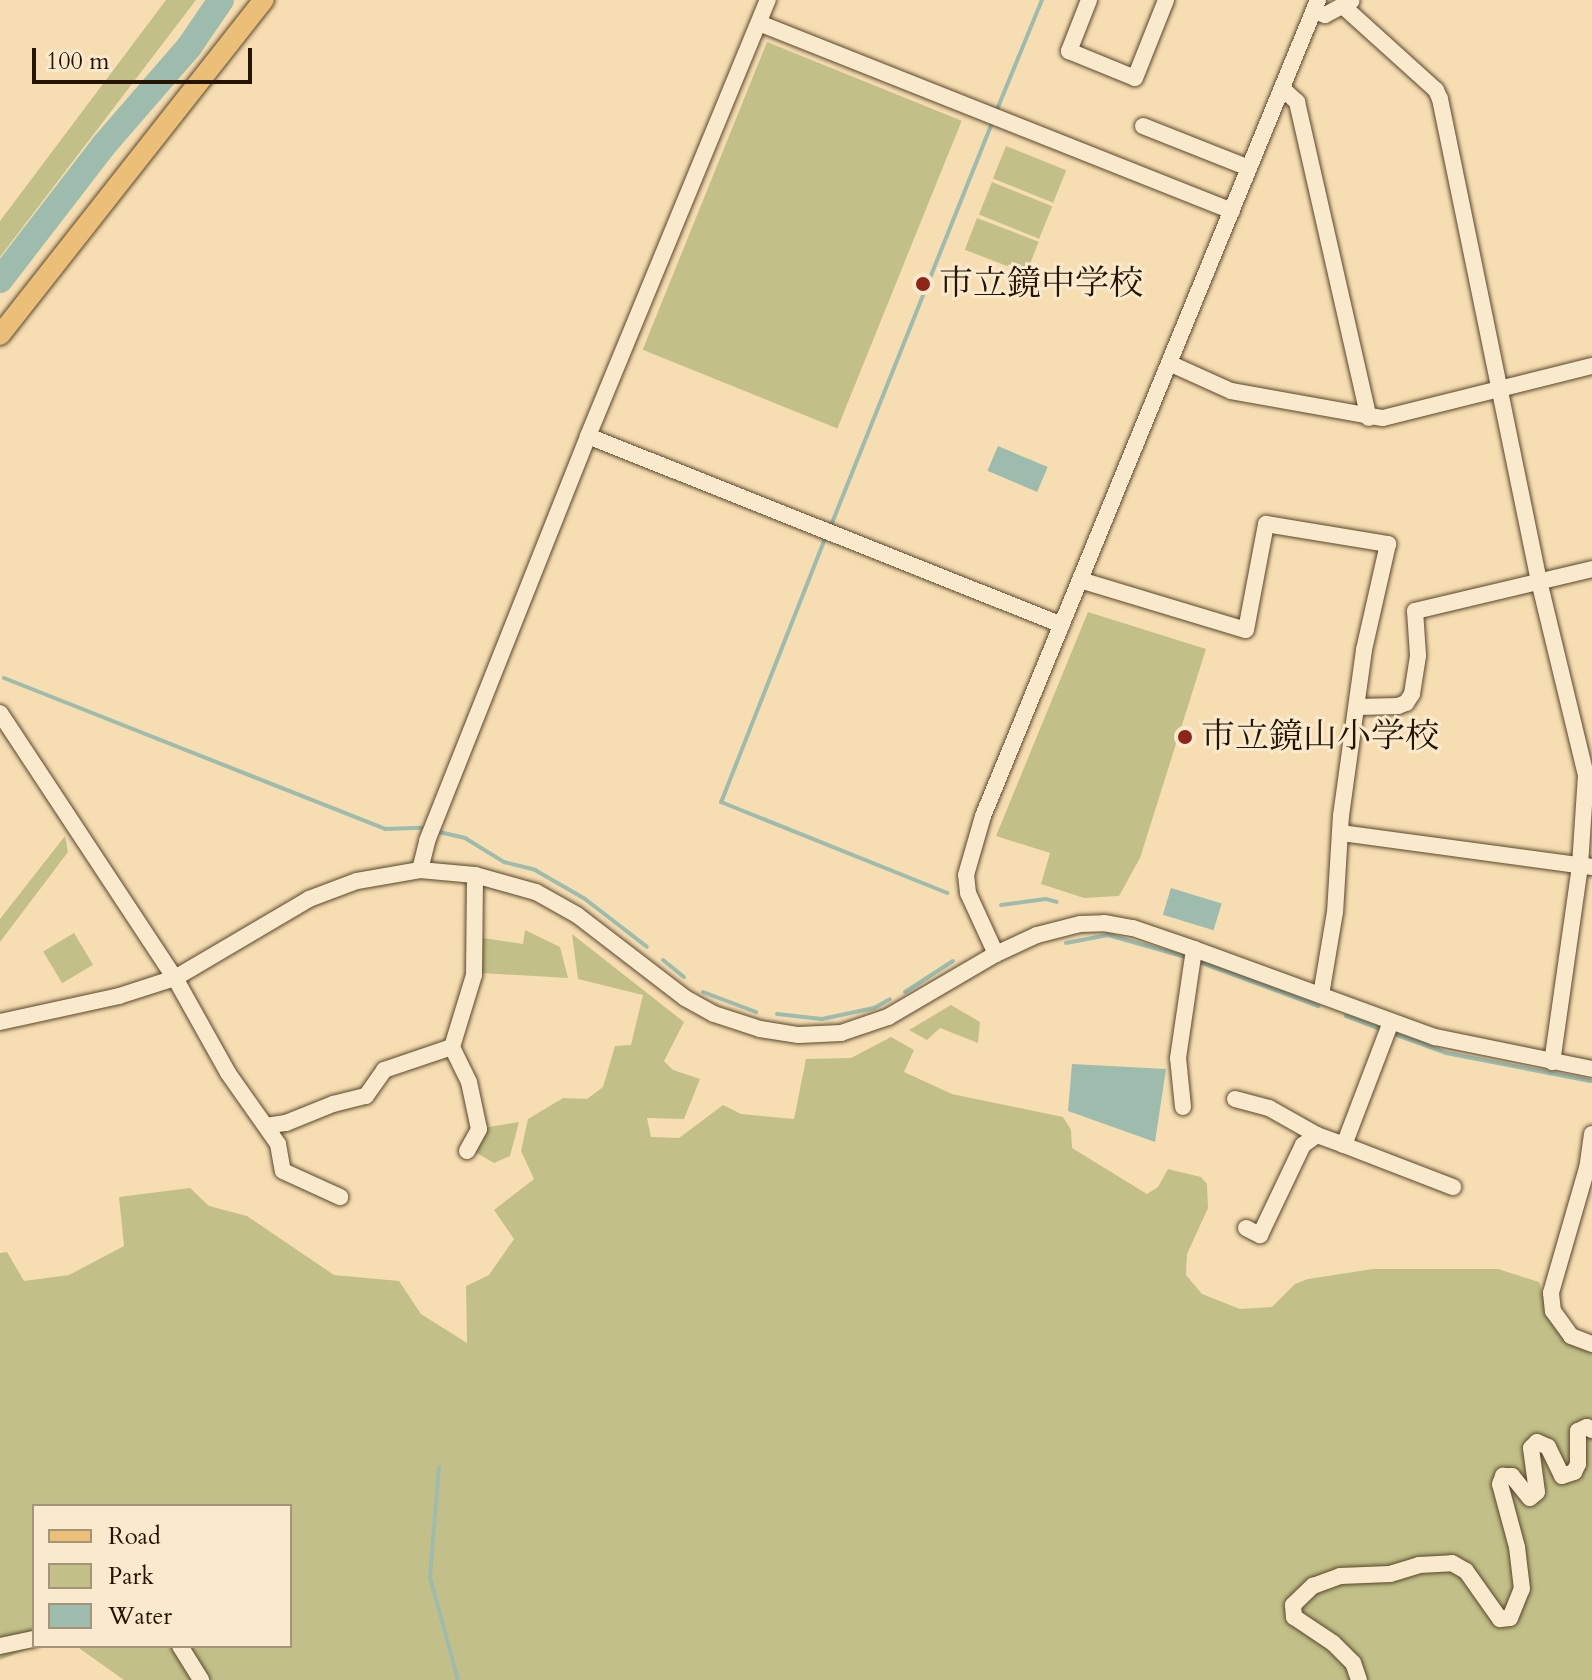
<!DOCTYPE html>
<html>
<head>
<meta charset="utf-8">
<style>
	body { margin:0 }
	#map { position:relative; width:1592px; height:1680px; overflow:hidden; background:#f7deb2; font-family:Cardo,"Noto Serif JP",serif }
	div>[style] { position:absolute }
	.green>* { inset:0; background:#c2c088; transform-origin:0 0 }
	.water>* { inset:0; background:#9dbcae; transform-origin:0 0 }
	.stream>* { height:4px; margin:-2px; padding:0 2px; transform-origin:2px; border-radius:2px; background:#9dbcae }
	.river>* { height:26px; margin:-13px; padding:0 13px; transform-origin:13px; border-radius:13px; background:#9dbcae }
	.roads { filter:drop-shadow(0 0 2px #59462d) drop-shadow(0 0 2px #59462d) }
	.minor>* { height:16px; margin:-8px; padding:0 8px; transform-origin:8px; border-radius:8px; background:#faeacd }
	.major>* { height:20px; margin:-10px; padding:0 10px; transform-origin:10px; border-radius:10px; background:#ecbf79 }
	.dots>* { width:22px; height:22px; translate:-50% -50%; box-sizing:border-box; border:4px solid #faeacd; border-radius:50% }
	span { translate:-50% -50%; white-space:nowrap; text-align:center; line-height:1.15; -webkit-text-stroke:6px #faeacd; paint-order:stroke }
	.poi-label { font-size:34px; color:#241401 }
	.left { translate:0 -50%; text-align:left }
	.legend { position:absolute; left:32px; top:1504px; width:260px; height:144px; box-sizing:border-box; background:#faeacd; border:2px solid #a4947b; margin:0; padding:10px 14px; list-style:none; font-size:24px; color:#241401 }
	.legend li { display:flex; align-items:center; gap:16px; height:40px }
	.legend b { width:40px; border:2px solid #a4947b }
	.scale { position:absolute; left:32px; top:48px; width:220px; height:36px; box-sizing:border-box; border:4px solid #241401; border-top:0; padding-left:10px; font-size:24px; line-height:28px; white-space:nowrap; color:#241401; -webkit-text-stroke:6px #faeacd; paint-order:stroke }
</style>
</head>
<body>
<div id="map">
	<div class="green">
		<div style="clip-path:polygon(166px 0,196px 0,0 257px,0 221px)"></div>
		<div style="left:767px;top:42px;width:210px;height:332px;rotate:22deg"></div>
		<div style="left:1006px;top:146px;width:65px;height:35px;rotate:22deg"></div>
		<div style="left:992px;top:182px;width:65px;height:35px;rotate:22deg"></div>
		<div style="left:977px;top:218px;width:66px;height:34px;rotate:21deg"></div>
		<div style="clip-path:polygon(1088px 612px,1206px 649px,1140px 858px,1119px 896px,1084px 898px,1041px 884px,1050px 853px,996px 836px)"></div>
		<div style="clip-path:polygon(65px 836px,68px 852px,0 942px,0 919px)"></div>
		<div style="clip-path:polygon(525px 930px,560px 947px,568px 978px,481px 973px,483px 938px,523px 944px)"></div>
		<div style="left:74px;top:933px;width:37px;height:36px;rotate:59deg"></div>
		<div style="clip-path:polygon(572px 934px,684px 1022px,664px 1061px,673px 1070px,700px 1079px,684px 1119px,647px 1118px,651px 1137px,679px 1138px,723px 1105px,741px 1114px,794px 1119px,806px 1059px,851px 1058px,891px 1037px,914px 1050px,904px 1072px,952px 1094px,1063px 1117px,1071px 1130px,1072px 1148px,1147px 1194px,1158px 1187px,1168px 1169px,1201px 1177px,1207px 1184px,1208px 1208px,1187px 1254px,1186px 1275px,1202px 1294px,1240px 1309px,1272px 1307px,1295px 1284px,1308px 1279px,1373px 1269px,1498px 1269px,1539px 1282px,1554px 1327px,1592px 1335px,1592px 1680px,124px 1680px,76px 1646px,290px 1646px,290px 1506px,34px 1506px,34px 1646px,0 1660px,0 1253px,7px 1252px,24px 1281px,69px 1275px,124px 1246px,119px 1197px,190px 1188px,209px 1206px,247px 1216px,334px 1275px,399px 1281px,421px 1314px,467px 1343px,466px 1286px,489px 1275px,514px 1239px,494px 1210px,534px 1179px,521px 1151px,528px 1119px,563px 1098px,587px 1099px,603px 1087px,615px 1046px,631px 1045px,643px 995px,578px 979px)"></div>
		<div style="clip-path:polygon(951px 1005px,980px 1022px,978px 1043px,940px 1028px,927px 1040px,909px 1030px)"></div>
		<div style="clip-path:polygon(519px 1122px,510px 1156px,494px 1163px,475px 1152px,483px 1128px)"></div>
	</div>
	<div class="water">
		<div style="left:998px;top:446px;width:54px;height:27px;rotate:23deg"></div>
		<div style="left:1171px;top:888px;width:53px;height:28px;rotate:17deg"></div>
		<div style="clip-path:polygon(1072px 1064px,1166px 1069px,1155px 1142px,1068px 1111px)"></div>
	</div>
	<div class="stream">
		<div style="left:996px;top:112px;width:121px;rotate:-67.7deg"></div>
		<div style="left:830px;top:528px;width:439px;rotate:-68.2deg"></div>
		<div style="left:826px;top:536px;width:286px;rotate:111.5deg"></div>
		<div style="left:721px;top:802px;width:244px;rotate:21.9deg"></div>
		<div style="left:4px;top:678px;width:410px;rotate:21.6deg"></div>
		<div style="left:385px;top:829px;width:36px;rotate:-2deg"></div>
		<div style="left:439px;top:832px;width:27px;rotate:13deg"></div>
		<div style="left:465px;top:838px;width:46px;rotate:31.6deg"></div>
		<div style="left:504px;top:862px;width:32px;rotate:14deg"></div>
		<div style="left:535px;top:870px;width:58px;rotate:30.1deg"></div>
		<div style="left:585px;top:899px;width:78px;rotate:37.7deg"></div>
		<div style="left:1001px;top:905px;width:45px;rotate:-7.6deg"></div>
		<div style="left:1046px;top:899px;width:11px;rotate:15deg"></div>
		<div style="left:1066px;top:943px;width:43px;rotate:-10.8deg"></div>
		<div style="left:1108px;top:935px;width:80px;rotate:15.9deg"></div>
		<div style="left:663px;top:960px;width:27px;rotate:39deg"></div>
		<div style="left:1202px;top:963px;width:124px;rotate:20.3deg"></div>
		<div style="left:703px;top:992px;width:57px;rotate:20.7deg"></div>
		<div style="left:905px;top:992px;width:57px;rotate:-32.9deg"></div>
		<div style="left:777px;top:1014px;width:45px;rotate:6.3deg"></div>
		<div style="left:822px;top:1019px;width:53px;rotate:-11.9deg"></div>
		<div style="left:874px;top:1008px;width:18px;rotate:-29deg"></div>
		<div style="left:1346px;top:1016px;width:34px;rotate:21deg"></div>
		<div style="left:1397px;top:1035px;width:52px;rotate:20.2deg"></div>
		<div style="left:1446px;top:1053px;width:147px;rotate:11deg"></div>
		<div style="left:439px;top:1467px;width:110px;rotate:94.7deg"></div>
		<div style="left:430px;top:1577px;width:107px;rotate:74.8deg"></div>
	</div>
	<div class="river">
		<div style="left:0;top:280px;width:170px;rotate:-52.4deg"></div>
		<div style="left:104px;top:145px;width:130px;rotate:-49.1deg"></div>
		<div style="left:189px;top:47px;width:57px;rotate:-55.8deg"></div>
	</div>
	<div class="roads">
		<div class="minor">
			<div style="left:1089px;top:0;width:55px;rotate:111.4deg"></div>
			<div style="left:1069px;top:51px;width:71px;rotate:22.2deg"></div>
			<div style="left:1135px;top:78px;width:84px;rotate:-68.3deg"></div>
			<div style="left:1344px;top:7px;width:124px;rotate:42.1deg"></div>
			<div style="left:1436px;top:90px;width:10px;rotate:66deg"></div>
			<div style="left:1440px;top:99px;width:492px;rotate:78.4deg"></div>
			<div style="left:1539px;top:581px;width:200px;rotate:76.4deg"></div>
			<div style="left:1586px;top:775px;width:91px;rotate:93.8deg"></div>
			<div style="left:1580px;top:866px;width:198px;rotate:98.1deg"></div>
			<div style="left:1314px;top:11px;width:12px;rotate:20deg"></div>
			<div style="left:1325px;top:15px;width:30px;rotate:-28deg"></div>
			<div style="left:759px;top:23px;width:509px;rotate:21.68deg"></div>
			<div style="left:1282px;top:88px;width:21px;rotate:43deg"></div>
			<div style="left:1297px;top:102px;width:324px;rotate:77.2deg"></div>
			<div style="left:1143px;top:126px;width:114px;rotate:21.6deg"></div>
			<div style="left:1169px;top:363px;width:68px;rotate:24.3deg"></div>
			<div style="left:1231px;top:391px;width:154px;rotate:10.1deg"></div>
			<div style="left:1383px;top:418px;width:215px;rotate:-14deg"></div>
			<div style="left:588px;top:436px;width:510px;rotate:21.74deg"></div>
			<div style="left:1080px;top:580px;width:173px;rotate:16.8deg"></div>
			<div style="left:1246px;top:630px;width:108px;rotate:-79.3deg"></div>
			<div style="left:1266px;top:524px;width:124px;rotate:9.3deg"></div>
			<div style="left:1388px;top:544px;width:109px;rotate:102.8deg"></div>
			<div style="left:1364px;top:650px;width:167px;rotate:97.9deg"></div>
			<div style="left:1341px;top:815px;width:97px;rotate:93.5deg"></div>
			<div style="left:1335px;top:912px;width:84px;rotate:99.6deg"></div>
			<div style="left:1357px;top:707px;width:41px;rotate:-1.4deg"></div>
			<div style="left:1398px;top:706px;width:9px;rotate:-21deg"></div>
			<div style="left:1406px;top:703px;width:11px;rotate:-56deg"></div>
			<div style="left:1412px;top:694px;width:39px;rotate:-81deg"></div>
			<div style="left:1418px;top:655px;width:44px;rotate:-93.9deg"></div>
			<div style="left:1415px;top:611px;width:182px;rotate:-13.3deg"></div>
			<div style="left:0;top:713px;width:318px;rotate:56.6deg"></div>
			<div style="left:175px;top:978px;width:109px;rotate:60.8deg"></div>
			<div style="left:228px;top:1073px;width:87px;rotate:54.8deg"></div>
			<div style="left:278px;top:1144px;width:27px;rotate:80deg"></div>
			<div style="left:283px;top:1171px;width:63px;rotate:24.5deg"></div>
			<div style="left:1341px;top:833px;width:253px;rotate:7.7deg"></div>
			<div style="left:420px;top:870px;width:30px;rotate:-76deg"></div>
			<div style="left:427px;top:841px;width:436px;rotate:-68.3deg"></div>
			<div style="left:588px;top:436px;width:472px;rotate:-67.6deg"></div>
			<div style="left:996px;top:954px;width:67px;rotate:-114.7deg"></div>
			<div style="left:968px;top:893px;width:18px;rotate:-96deg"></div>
			<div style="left:966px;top:875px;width:61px;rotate:-73.9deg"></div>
			<div style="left:983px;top:816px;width:882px;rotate:-67.68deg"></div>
			<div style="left:0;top:1022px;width:122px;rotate:-12.3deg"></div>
			<div style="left:119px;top:996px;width:59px;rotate:-17.8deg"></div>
			<div style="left:175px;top:978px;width:156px;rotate:-30.5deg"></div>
			<div style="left:309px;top:899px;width:51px;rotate:-20.6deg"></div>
			<div style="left:357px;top:881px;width:64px;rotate:-9.9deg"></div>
			<div style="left:420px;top:870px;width:55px;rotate:5.2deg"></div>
			<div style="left:475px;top:875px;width:63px;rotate:15.6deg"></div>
			<div style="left:536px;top:892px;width:47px;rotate:29.3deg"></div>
			<div style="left:577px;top:915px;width:136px;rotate:37.5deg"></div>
			<div style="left:685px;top:998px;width:33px;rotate:29deg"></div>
			<div style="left:714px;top:1014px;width:48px;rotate:18.1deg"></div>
			<div style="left:760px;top:1029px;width:39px;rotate:9deg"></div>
			<div style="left:799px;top:1035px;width:42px;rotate:-2.7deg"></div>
			<div style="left:841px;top:1033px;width:50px;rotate:-18.8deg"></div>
			<div style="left:888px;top:1017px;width:125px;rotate:-30.3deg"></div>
			<div style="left:996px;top:954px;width:45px;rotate:-24.9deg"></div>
			<div style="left:1037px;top:935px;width:44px;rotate:-14.3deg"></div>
			<div style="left:1080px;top:924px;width:24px;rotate:-2deg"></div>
			<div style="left:1104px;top:923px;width:29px;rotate:10deg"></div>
			<div style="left:1133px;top:928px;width:65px;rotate:19deg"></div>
			<div style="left:1194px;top:949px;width:257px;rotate:20.1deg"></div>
			<div style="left:1435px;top:1037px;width:160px;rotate:11.5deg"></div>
			<div style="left:1235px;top:1099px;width:35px;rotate:15deg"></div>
			<div style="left:1269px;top:1108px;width:55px;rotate:29.4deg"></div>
			<div style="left:1183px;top:1107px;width:49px;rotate:-95.8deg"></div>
			<div style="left:1178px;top:1058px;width:110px;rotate:-81.6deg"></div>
			<div style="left:266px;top:1126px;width:20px;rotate:-9deg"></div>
			<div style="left:286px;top:1123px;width:51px;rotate:-22deg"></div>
			<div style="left:333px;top:1104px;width:34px;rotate:-14deg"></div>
			<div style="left:366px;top:1096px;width:32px;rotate:-55deg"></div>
			<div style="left:384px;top:1070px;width:72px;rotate:-18.7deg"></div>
			<div style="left:1592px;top:1134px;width:34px;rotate:98deg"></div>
			<div style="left:1587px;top:1168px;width:130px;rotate:106.1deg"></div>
			<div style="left:1551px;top:1293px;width:18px;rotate:84deg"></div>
			<div style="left:1553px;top:1311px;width:31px;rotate:54deg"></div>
			<div style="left:1571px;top:1336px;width:22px;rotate:21deg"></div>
			<div style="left:1344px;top:1145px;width:117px;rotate:21.1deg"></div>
			<div style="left:467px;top:1151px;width:25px;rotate:-61deg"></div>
			<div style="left:479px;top:1129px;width:48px;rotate:-102deg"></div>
			<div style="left:469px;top:1082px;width:39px;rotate:-116deg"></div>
			<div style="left:452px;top:1047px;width:75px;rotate:-73deg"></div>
			<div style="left:474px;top:975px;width:100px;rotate:-89.4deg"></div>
			<div style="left:1246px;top:1228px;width:16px;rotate:27deg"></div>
			<div style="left:1260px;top:1235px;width:100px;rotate:-64.5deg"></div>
			<div style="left:1303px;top:1145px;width:17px;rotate:-36deg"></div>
			<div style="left:1317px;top:1135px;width:29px;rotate:20deg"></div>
			<div style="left:1344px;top:1145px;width:132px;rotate:-69.1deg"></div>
			<div style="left:0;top:1646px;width:35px;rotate:-12deg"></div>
			<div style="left:180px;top:1646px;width:40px;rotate:58deg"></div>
			<div style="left:1359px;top:1680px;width:18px;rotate:-109deg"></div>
			<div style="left:1353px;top:1663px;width:28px;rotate:-135deg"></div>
			<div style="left:1333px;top:1643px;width:47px;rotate:-146.3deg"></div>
			<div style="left:1294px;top:1617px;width:12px;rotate:-95deg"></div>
			<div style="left:1293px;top:1605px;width:28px;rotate:-44deg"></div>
			<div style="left:1313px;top:1586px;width:29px;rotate:-20deg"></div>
			<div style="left:1340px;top:1576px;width:50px;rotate:-2.3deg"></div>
			<div style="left:1390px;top:1574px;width:30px;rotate:-17deg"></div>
			<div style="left:1419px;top:1565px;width:33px;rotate:-3deg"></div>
			<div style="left:1452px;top:1563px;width:16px;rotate:30deg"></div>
			<div style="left:1466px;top:1571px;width:59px;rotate:54.7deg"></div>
			<div style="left:1500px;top:1619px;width:10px;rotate:-6deg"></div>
			<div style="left:1510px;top:1618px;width:31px;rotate:-68deg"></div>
			<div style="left:1522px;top:1589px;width:42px;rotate:-96.8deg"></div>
			<div style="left:1517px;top:1547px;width:65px;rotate:-105.1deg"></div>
			<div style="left:1500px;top:1484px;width:9px;rotate:-69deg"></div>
			<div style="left:1503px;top:1476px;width:9px"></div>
			<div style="left:1512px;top:1476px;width:28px;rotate:51deg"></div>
			<div style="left:1530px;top:1498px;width:9px;rotate:-41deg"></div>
			<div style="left:1537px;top:1492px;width:44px;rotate:-97.8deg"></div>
			<div style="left:1531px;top:1448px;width:8px;rotate:-45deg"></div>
			<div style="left:1537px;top:1442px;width:12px;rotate:24deg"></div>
			<div style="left:1548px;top:1447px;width:32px;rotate:64deg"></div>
			<div style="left:1562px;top:1476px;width:13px;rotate:-18deg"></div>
			<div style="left:1574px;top:1472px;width:9px;rotate:-63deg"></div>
			<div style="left:1578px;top:1464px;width:33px;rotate:-90deg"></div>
			<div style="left:1578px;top:1431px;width:10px;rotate:-24deg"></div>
			<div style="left:1587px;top:1427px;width:6px;rotate:31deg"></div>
		</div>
		<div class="major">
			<div style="left:0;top:335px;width:427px;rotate:-51.8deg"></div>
		</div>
	</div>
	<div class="dots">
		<div style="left:923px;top:284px;background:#8f2418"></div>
		<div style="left:1185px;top:737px;background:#8f2418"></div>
	</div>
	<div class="poi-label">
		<span class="left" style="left:939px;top:284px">市立鏡中学校</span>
		<span class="left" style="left:1201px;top:737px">市立鏡山小学校</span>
	</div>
	<ul class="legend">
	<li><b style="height:10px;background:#ecbf79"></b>Road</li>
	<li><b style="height:22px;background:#c2c088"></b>Park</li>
	<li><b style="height:22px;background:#9dbcae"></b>Water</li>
	</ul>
	<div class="scale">100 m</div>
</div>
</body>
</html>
